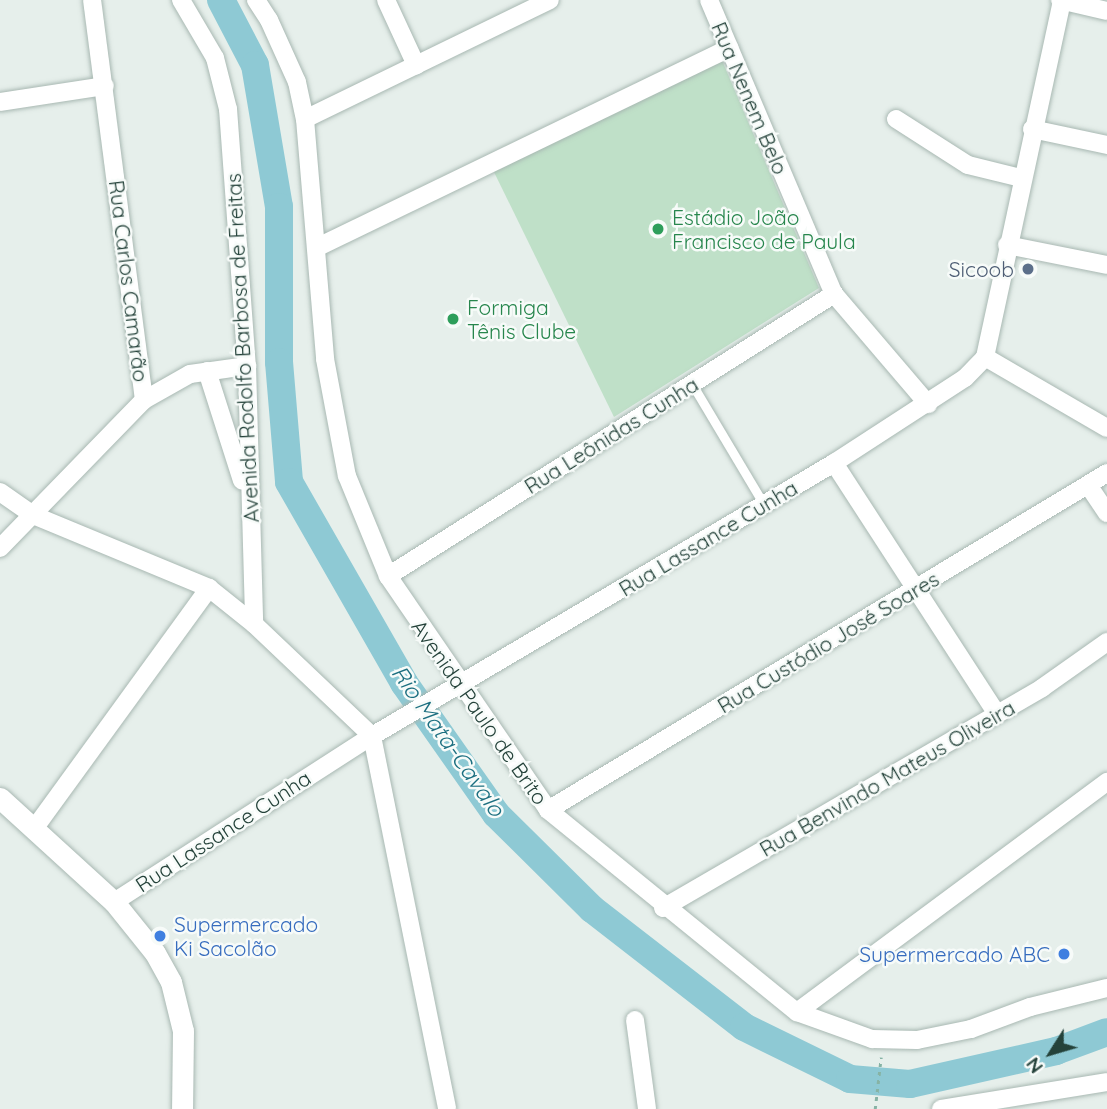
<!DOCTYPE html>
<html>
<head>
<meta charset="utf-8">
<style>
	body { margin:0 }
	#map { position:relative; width:1107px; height:1109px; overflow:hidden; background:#e6efeb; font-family:Quicksand,sans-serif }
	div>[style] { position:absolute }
	.green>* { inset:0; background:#bfe0c8 }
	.river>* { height:28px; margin:-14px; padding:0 14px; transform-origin:14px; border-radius:14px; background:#8ec9d4 }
	.path>* { height:2.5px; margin-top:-1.25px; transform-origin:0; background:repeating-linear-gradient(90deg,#86b3a5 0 3.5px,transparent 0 8.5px) }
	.roads { filter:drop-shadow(0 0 2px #a8b8b2) drop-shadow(0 0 2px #a8b8b2) }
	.lane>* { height:9px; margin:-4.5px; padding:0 4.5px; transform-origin:4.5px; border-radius:4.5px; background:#fff }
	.street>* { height:18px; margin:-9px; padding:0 9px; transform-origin:9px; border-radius:9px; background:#fff }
	.secondary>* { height:21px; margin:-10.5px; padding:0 10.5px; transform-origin:10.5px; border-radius:10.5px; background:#fff }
	.dots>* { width:19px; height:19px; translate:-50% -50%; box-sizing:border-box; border:4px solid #f7fbf9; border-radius:50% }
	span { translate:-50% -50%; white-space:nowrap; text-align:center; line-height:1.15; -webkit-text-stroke:5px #f7fbf9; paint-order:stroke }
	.street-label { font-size:21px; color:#24423a }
	.leisure-label { font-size:21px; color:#27864d }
	.left { translate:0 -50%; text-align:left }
	.service-label { font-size:21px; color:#4e5e75 }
	.right { translate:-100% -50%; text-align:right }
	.shop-label { font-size:21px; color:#366cbe }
	.water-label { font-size:23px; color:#1c6f80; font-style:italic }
	.north { position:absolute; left:1016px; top:1018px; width:70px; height:70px; -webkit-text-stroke:5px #f7fbf9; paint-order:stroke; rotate:233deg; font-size:19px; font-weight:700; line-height:28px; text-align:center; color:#24423a }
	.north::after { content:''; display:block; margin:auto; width:24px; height:32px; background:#24423a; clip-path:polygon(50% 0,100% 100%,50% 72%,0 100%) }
</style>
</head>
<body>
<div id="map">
	<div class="green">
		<div style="clip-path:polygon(721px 58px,819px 288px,614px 417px,493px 170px)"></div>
	</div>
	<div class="river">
		<div style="left:221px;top:0;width:73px;rotate:62.4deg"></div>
		<div style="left:255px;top:65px;width:144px;rotate:80.4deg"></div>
		<div style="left:279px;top:207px;width:155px;rotate:90deg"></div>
		<div style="left:279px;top:362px;width:120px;rotate:85.2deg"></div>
		<div style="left:289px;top:482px;width:232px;rotate:60.2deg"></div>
		<div style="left:404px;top:683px;width:160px;rotate:54.9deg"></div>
		<div style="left:496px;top:814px;width:135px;rotate:44.7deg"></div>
		<div style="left:592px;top:909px;width:192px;rotate:37.8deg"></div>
		<div style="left:744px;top:1027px;width:118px;rotate:26.1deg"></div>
		<div style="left:850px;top:1079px;width:60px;rotate:4.8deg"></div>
		<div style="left:910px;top:1084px;width:150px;rotate:-12.7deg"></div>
		<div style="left:1056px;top:1051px;width:54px;rotate:-20.4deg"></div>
	</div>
	<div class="path">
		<div style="left:875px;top:1109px;width:52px;rotate:-83.4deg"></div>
	</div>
	<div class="roads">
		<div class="lane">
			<div style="left:692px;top:384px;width:139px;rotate:59.2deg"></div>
		</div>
		<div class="street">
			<div style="left:181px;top:0;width:67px;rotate:59.6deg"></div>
			<div style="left:215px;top:58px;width:53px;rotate:75.7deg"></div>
			<div style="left:228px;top:109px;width:258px;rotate:85.8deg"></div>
			<div style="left:247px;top:366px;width:258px;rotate:88.4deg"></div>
			<div style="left:256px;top:0;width:24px;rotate:57deg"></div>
			<div style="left:269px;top:20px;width:68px;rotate:65.7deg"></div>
			<div style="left:297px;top:82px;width:38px;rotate:78deg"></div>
			<div style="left:305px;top:119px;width:241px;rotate:85.2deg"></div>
			<div style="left:325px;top:359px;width:119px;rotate:79.4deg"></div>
			<div style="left:347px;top:476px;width:108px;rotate:67.7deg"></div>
			<div style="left:388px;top:576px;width:283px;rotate:55.6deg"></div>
			<div style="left:548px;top:810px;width:321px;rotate:39.1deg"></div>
			<div style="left:797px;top:1012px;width:80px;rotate:19.8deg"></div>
			<div style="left:872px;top:1039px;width:45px;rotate:1.3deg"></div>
			<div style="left:917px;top:1040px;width:55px;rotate:-11.5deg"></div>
			<div style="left:971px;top:1029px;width:63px;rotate:-20.4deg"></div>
			<div style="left:1030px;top:1007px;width:79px;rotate:-13.9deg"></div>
			<div style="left:386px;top:0;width:72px;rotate:65.2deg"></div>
			<div style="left:709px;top:0;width:319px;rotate:67deg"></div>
			<div style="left:834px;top:294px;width:145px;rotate:49.5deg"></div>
			<div style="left:1060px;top:0;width:48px;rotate:13.2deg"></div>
			<div style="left:0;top:102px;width:106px;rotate:-8.7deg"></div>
			<div style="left:305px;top:119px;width:272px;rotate:-25.9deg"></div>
			<div style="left:896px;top:119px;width:85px;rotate:32.6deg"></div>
			<div style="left:968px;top:165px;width:55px;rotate:13.8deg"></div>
			<div style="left:1032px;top:129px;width:77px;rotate:12deg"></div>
			<div style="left:1007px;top:245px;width:102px;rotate:11.3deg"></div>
			<div style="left:318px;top:247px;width:457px;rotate:-25.8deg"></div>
			<div style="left:985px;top:357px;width:141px;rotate:30.2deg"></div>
			<div style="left:207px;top:371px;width:115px;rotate:72.3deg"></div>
			<div style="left:144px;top:400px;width:53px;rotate:-29.5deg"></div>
			<div style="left:190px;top:374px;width:58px;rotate:-8deg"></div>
			<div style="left:834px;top:463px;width:299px;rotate:57deg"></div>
			<div style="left:1088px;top:485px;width:34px;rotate:56deg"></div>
			<div style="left:0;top:492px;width:40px;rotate:34.9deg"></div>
			<div style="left:33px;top:515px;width:191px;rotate:22.5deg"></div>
			<div style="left:209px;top:588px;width:58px;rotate:38.7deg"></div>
			<div style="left:254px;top:624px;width:163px;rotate:43.5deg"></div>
			<div style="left:0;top:548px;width:206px;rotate:-45.8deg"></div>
			<div style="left:144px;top:400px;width:403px;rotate:-97.4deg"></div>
			<div style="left:388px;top:576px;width:528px;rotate:-32.3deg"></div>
			<div style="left:372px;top:736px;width:380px;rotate:78.6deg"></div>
			<div style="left:548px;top:810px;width:653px;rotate:-31.08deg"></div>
			<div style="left:34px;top:829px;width:298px;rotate:-54deg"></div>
			<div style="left:114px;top:902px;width:307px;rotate:-32.8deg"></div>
			<div style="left:372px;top:736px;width:537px;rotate:-30.58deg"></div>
			<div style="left:834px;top:463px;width:156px;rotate:-33deg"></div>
			<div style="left:965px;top:378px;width:29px;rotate:-46deg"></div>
			<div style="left:985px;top:357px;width:365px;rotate:-77.8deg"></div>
			<div style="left:663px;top:908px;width:438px;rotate:-30.1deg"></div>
			<div style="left:1042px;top:688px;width:80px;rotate:-35.3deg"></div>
			<div style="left:797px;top:1012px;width:386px;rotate:-36.6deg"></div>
			<div style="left:635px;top:1020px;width:90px;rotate:82.3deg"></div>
			<div style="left:941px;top:1109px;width:168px;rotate:-9.2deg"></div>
		</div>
		<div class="secondary">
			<div style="left:0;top:798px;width:154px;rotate:42.4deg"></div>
			<div style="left:114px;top:902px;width:65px;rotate:51.2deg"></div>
			<div style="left:155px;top:953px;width:33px;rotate:61deg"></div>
			<div style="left:171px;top:982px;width:50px;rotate:76.2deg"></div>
			<div style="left:183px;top:1031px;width:78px;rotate:90.7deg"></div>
		</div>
	</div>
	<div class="dots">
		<div style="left:658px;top:229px;background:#2e9e5b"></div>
		<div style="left:1028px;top:269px;background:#5c6f8a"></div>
		<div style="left:453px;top:319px;background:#2e9e5b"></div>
		<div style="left:160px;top:936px;background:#3f7fe0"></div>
		<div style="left:1064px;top:954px;background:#3f7fe0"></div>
	</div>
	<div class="street-label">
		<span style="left:750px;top:98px;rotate:67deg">Rua Nenem Belo</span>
		<span style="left:129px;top:281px;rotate:83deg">Rua Carlos Camarão</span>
		<span style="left:242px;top:348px;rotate:-93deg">Avenida Rodolfo Barbosa de Freitas</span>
		<span style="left:611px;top:435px;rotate:-32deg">Rua Leônidas Cunha</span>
		<span style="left:708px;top:538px;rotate:-31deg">Rua Lassance Cunha</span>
		<span style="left:828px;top:642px;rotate:-31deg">Rua Custódio José Soares</span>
		<span style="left:480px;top:712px;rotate:55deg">Avenida Paulo de Brito</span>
		<span style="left:887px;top:778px;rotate:-30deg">Rua Benvindo Mateus Oliveira</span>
		<span style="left:223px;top:831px;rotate:-33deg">Rua Lassance Cunha</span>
	</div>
	<div class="leisure-label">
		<span class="left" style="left:672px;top:229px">Estádio João<br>Francisco de Paula</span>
		<span class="left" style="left:467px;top:319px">Formiga<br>Tênis Clube</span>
	</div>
	<div class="service-label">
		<span class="right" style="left:1014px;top:269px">Sicoob</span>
	</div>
	<div class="shop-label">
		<span class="left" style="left:174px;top:936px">Supermercado<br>Ki Sacolão</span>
		<span class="right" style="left:1050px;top:954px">Supermercado ABC</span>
	</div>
	<div class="water-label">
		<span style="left:448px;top:741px;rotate:55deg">Rio Mata-Cavalo</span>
	</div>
	<div class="north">N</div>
</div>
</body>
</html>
